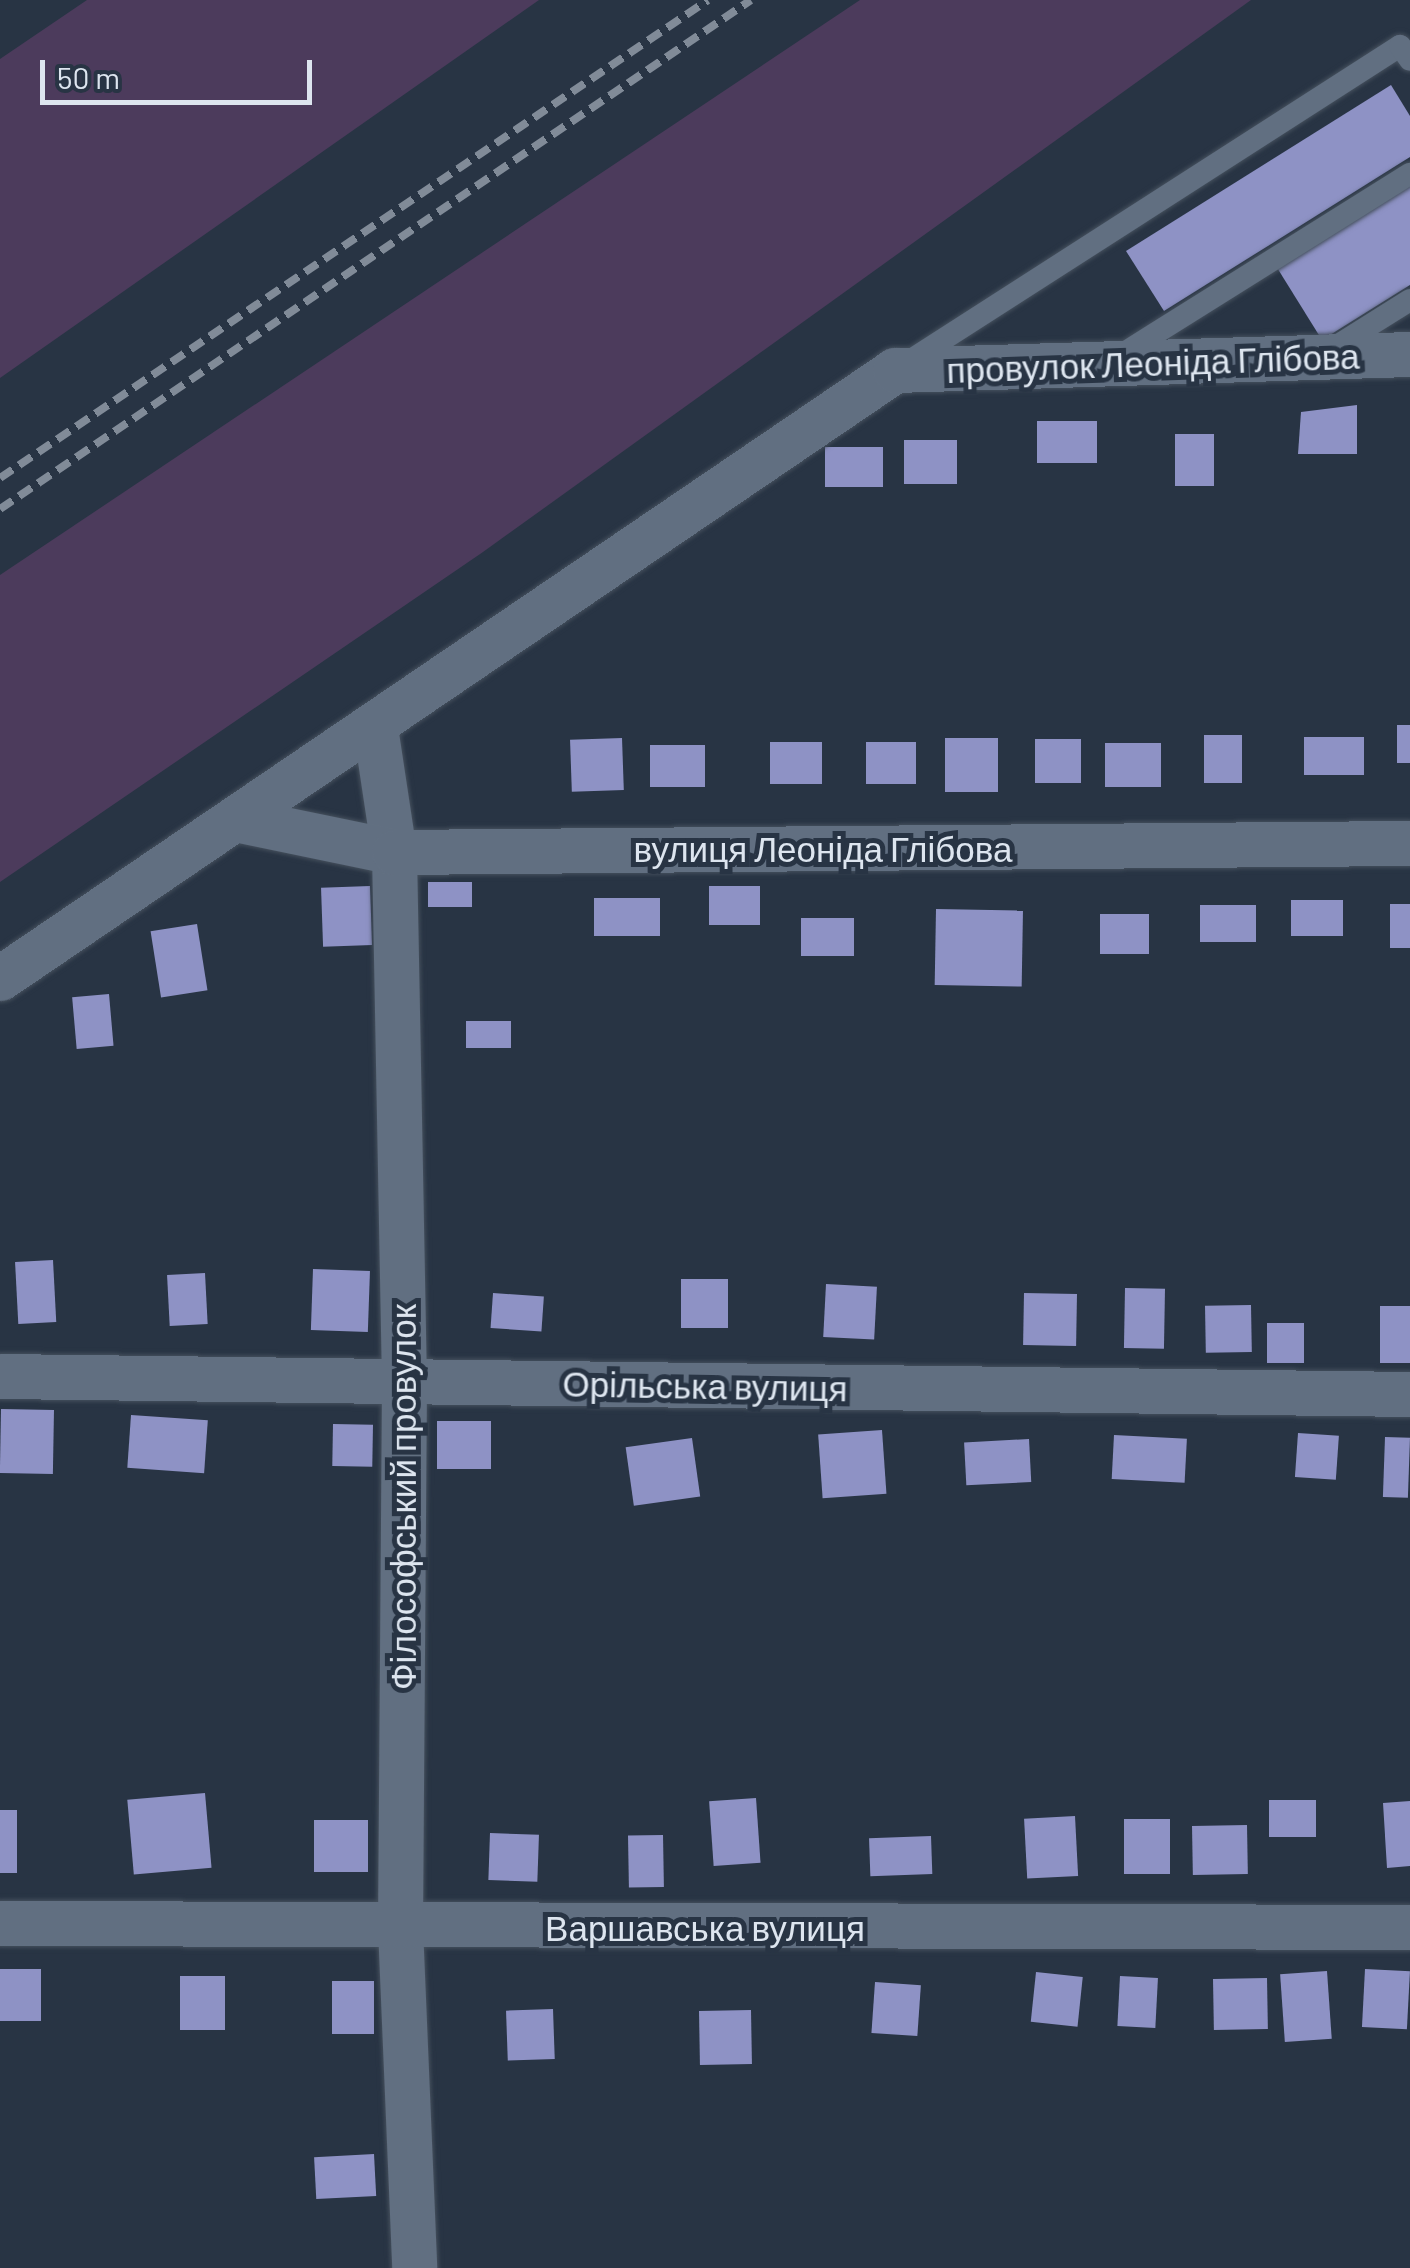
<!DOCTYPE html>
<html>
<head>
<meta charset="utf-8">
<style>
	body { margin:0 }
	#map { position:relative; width:1410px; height:2268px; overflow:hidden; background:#283444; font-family:Barlow,sans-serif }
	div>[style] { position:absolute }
	.green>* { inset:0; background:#4c3b5c }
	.building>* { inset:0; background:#8e92c5; transform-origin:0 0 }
	.roads { filter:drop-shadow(0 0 2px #45505d) drop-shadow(0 0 2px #45505d) }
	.lane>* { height:22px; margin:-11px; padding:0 11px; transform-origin:11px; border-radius:11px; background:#616f81 }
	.street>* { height:45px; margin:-22.5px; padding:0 22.5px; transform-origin:22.5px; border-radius:22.5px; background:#616f81 }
	.rail>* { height:8px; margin-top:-4px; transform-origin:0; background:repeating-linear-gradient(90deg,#818b98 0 15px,transparent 0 23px) }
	span { translate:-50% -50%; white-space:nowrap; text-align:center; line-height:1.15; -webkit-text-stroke:10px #283444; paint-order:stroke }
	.street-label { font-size:35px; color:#dde5ef }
	.scale { position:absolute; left:40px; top:60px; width:272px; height:45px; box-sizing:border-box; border:5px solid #dde5ef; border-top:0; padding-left:12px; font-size:30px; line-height:35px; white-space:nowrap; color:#dde5ef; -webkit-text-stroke:8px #283444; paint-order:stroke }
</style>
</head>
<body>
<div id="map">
	<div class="green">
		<div style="clip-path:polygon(87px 0,539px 0,0 378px,0 59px)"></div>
		<div style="clip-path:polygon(860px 0,1251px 0,483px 552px,0 882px,0 575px)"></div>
	</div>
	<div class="building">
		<div style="clip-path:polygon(1391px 85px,1410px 116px,1410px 157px,1164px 311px,1126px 251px)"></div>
		<div style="clip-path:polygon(1410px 183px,1410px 285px,1322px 340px,1276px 266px)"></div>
		<div style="clip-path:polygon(1357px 405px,1357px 454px,1298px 454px,1301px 412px)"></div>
		<div style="left:1037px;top:421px;width:60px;height:42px"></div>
		<div style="left:1175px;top:434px;width:39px;height:52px"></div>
		<div style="left:904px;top:440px;width:53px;height:44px"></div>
		<div style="left:825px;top:447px;width:58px;height:40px"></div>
		<div style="left:1397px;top:725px;width:13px;height:38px"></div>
		<div style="left:1204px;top:735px;width:38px;height:48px"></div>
		<div style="left:1304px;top:737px;width:60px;height:38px"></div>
		<div style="left:622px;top:738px;width:52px;height:52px;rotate:88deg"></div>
		<div style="left:945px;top:738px;width:53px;height:54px"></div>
		<div style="left:1035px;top:739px;width:46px;height:44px"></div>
		<div style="left:770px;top:742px;width:52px;height:42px"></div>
		<div style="left:916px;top:742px;width:42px;height:50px;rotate:90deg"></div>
		<div style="left:1105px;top:743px;width:56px;height:44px"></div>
		<div style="left:650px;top:745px;width:55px;height:42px"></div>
		<div style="left:428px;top:882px;width:44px;height:25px"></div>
		<div style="left:370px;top:886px;width:59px;height:49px;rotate:88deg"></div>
		<div style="left:709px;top:886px;width:51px;height:39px"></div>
		<div style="left:594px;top:898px;width:66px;height:38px"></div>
		<div style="left:1291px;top:900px;width:52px;height:36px"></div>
		<div style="left:1390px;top:904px;width:20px;height:44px"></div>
		<div style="left:1200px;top:905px;width:56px;height:37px"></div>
		<div style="left:936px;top:909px;width:87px;height:76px;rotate:1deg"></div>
		<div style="left:1100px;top:914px;width:49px;height:40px"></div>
		<div style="left:801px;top:918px;width:53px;height:38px"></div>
		<div style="left:197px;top:924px;width:67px;height:47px;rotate:81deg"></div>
		<div style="left:109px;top:994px;width:52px;height:37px;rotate:85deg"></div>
		<div style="left:511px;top:1021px;width:27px;height:45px;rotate:90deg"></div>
		<div style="left:53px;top:1260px;width:62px;height:38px;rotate:87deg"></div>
		<div style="left:313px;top:1269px;width:57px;height:61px;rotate:2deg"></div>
		<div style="left:205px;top:1273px;width:51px;height:38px;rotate:87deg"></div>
		<div style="left:681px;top:1279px;width:47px;height:49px"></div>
		<div style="left:826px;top:1284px;width:51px;height:53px;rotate:3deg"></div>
		<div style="left:1125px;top:1288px;width:40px;height:60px;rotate:1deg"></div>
		<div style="left:493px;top:1293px;width:51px;height:35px;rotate:4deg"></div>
		<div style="left:1024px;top:1293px;width:53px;height:52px;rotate:1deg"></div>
		<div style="left:1251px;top:1305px;width:47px;height:46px;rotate:89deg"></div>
		<div style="left:1410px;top:1306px;width:57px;height:30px;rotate:90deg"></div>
		<div style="left:1304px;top:1323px;width:40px;height:37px;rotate:90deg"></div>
		<div style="left:1px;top:1409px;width:53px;height:64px;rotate:1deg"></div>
		<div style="left:131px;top:1415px;width:77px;height:53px;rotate:4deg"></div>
		<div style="left:491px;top:1421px;width:48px;height:54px;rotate:90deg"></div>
		<div style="left:333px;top:1424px;width:40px;height:42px;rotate:1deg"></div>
		<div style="left:882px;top:1430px;width:64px;height:64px;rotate:86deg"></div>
		<div style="left:1298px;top:1433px;width:41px;height:44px;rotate:4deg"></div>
		<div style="left:1114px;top:1435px;width:73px;height:44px;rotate:3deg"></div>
		<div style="left:1385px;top:1437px;width:25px;height:60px;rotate:2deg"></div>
		<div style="left:692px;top:1438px;width:59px;height:67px;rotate:82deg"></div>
		<div style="left:1029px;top:1439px;width:43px;height:65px;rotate:87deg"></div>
		<div style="left:205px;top:1793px;width:75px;height:78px;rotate:85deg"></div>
		<div style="left:756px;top:1798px;width:65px;height:47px;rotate:86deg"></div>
		<div style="left:1269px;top:1800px;width:47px;height:37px"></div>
		<div style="clip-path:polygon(1410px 1801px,1410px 1866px,1387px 1868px,1383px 1803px)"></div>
		<div style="left:0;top:1810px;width:17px;height:63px"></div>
		<div style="left:1075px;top:1816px;width:60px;height:51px;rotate:87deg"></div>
		<div style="left:1124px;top:1819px;width:46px;height:55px"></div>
		<div style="left:368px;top:1820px;width:52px;height:54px;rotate:90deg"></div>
		<div style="left:1247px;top:1825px;width:49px;height:55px;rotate:89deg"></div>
		<div style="left:490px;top:1833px;width:49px;height:47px;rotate:2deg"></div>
		<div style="left:663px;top:1835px;width:52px;height:35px;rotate:89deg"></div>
		<div style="left:931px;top:1836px;width:38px;height:62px;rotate:88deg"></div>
		<div style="left:0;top:1969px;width:41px;height:52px"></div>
		<div style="left:1365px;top:1969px;width:45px;height:58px;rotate:3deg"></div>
		<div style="left:1327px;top:1971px;width:68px;height:47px;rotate:86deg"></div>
		<div style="left:1036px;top:1972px;width:47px;height:50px;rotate:6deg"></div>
		<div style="left:180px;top:1976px;width:45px;height:54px"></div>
		<div style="left:1120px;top:1976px;width:38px;height:50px;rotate:3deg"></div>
		<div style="left:1267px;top:1978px;width:51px;height:54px;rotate:89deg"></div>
		<div style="left:374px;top:1981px;width:53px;height:42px;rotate:90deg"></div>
		<div style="left:875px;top:1982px;width:46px;height:51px;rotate:4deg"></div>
		<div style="left:553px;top:2009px;width:50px;height:47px;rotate:88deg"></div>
		<div style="left:751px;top:2010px;width:54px;height:52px;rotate:89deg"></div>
		<div style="left:374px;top:2154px;width:42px;height:60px;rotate:87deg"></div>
	</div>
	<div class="roads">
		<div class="lane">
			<div style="left:1332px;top:349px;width:92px;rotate:-32.1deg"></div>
			<div style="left:1121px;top:355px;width:341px;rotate:-32.1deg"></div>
			<div style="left:908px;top:362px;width:585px;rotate:-32.71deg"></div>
			<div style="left:1400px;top:46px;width:17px;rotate:54deg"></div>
		</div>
		<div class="street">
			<div style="left:375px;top:727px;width:126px;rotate:81.4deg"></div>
			<div style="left:394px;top:852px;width:530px;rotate:88.92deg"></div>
			<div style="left:404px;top:1382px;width:545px;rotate:90.42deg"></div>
			<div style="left:400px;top:1927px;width:341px;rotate:87.6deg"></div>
			<div style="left:240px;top:820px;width:157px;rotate:11.7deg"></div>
			<div style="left:394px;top:852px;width:1016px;rotate:-0.51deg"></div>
			<div style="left:0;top:978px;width:1082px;rotate:-34.19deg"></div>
			<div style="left:895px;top:370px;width:515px;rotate:-1.78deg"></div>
			<div style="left:0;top:1376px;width:1410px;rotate:0.73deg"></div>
			<div style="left:0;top:1923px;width:1410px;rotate:0.16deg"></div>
		</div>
	</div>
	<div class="rail">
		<div style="left:0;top:478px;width:854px;rotate:-34.02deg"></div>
		<div style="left:0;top:509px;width:907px;rotate:-34.13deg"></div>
	</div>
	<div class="street-label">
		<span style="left:1153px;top:362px;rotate:-2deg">провулок Леоніда Глібова</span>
		<span style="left:823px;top:848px">вулиця Леоніда Глібова</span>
		<span style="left:705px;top:1385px;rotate:1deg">Орільська вулиця</span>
		<span style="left:402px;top:1497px;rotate:-90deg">Філософський провулок</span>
		<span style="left:705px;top:1927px">Варшавська вулиця</span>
	</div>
	<div class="scale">50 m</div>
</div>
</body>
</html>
